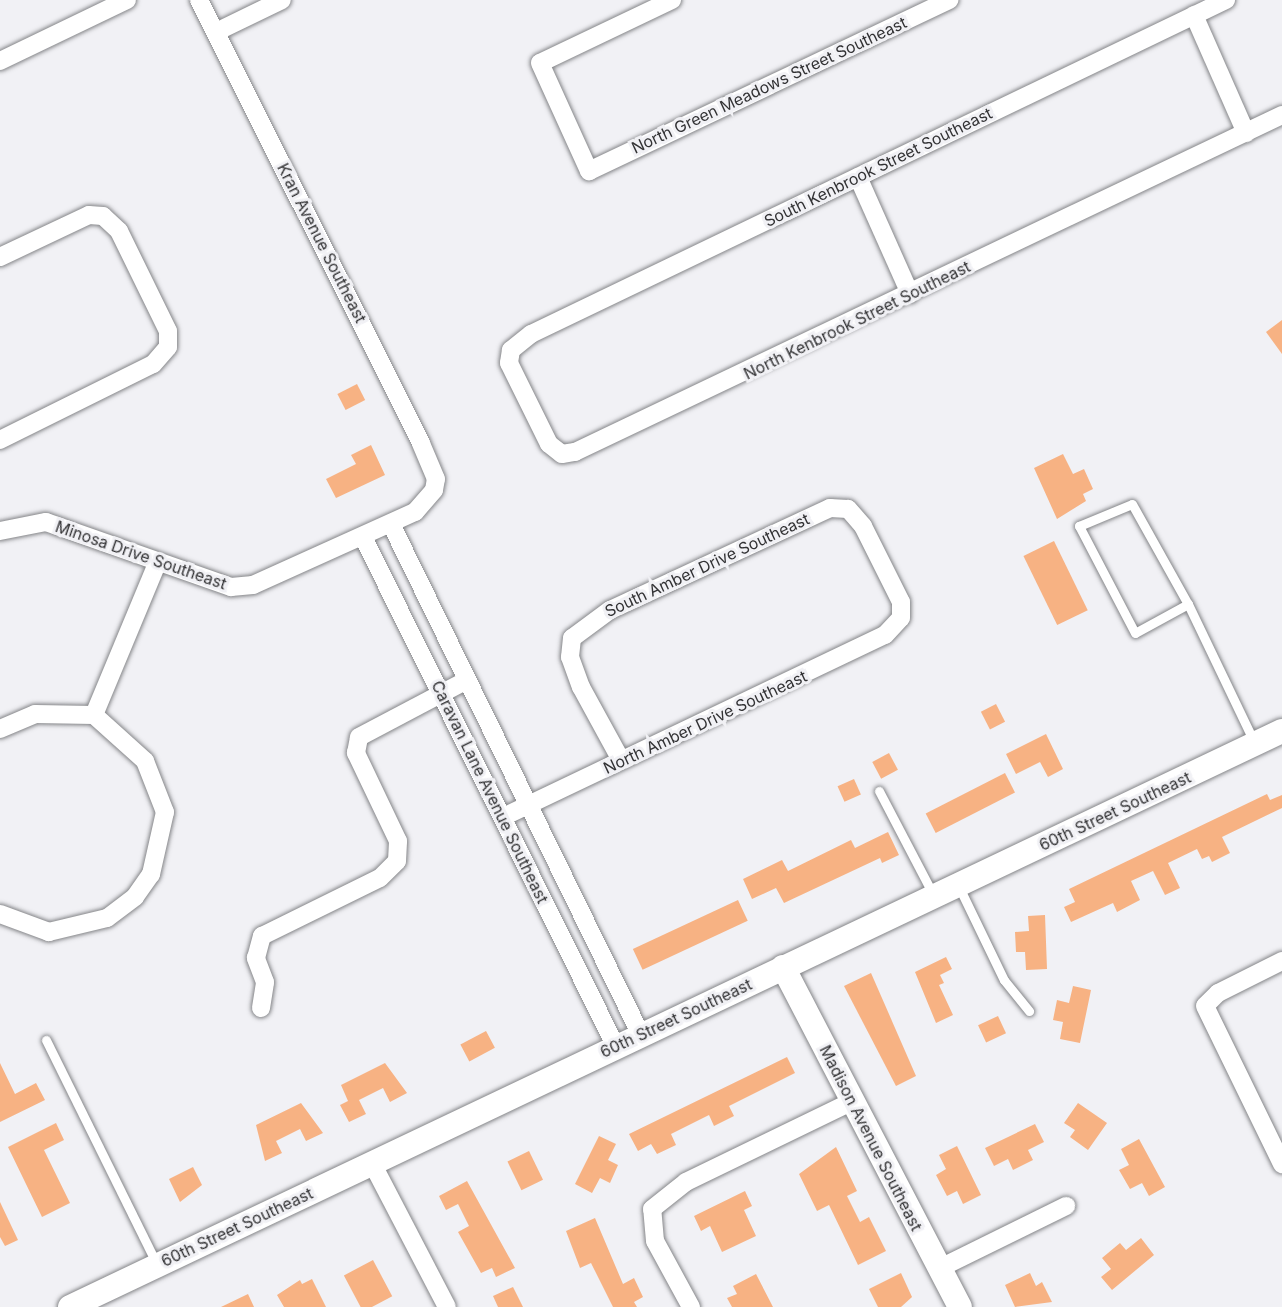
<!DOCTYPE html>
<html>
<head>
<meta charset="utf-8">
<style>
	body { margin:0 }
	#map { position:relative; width:1282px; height:1307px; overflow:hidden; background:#f1f1f5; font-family:Inter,sans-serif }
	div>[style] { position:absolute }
	.building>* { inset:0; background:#f7b283; transform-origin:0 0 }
	.roads { filter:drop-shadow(0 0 2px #848588) drop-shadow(0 0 2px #848588) }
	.lane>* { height:9px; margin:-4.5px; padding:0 4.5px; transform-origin:4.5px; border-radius:4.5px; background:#fff }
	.street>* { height:18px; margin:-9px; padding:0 9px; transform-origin:9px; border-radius:9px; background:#fff }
	.secondary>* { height:24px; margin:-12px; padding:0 12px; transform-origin:12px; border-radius:12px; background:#fff }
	span { translate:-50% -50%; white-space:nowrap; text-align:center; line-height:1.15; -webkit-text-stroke:6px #f1f1f5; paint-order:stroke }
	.street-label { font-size:16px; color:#323234 }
</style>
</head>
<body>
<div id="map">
	<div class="building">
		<div style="clip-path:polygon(1282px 320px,1282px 354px,1266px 332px)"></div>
		<div style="left:357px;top:384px;width:18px;height:22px;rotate:63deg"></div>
		<div style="clip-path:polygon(371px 445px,385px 475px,336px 498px,326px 479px,356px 464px,351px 455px)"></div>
		<div style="clip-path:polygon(1063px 454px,1073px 474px,1084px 469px,1093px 489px,1083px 494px,1086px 501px,1057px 519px,1034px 468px)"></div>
		<div style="left:1054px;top:541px;width:77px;height:34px;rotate:64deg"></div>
		<div style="left:996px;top:704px;width:20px;height:17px;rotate:63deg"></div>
		<div style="clip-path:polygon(1046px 734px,1063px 769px,1048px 777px,1040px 762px,1016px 774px,1006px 754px)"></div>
		<div style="left:889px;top:753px;width:19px;height:19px;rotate:62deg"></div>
		<div style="left:1005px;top:773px;width:22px;height:89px;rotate:63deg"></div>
		<div style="left:854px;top:779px;width:17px;height:18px;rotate:66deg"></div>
		<div style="clip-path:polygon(1267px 794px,1270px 800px,1282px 795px,1282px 808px,1222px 837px,1230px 853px,1212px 862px,1209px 856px,1202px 859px,1197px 849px,1168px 863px,1180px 888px,1165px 895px,1153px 871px,1131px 881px,1140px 900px,1117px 912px,1113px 903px,1071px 922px,1064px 907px,1075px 902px,1069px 889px)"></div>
		<div style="clip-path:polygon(888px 832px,899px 855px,882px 863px,880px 858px,784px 903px,776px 888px,752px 899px,743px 879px,782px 860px,788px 871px,851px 840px,855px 848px)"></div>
		<div style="left:738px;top:900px;width:23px;height:116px;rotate:65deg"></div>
		<div style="clip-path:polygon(1045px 915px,1047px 969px,1026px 970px,1025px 952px,1016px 952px,1015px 932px,1029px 931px,1028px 916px)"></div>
		<div style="clip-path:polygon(946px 957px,952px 969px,940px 975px,944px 983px,939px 985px,953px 1015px,936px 1023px,915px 972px)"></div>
		<div style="clip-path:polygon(871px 973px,916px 1076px,896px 1086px,844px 986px)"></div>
		<div style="clip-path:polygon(1073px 986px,1091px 990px,1080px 1043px,1060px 1039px,1063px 1022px,1053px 1020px,1057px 1000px,1069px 1003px)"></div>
		<div style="left:998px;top:1016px;width:19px;height:22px;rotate:65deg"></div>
		<div style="left:486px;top:1031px;width:19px;height:29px;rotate:62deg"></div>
		<div style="clip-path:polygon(787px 1057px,795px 1073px,729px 1106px,734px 1116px,714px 1126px,709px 1115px,671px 1134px,676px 1145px,657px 1154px,651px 1144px,638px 1151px,629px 1134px)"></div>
		<div style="clip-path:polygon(0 1063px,15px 1094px,36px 1083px,45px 1100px,0 1122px)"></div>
		<div style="clip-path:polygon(385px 1063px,407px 1093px,390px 1102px,383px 1088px,359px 1100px,366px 1114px,349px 1122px,340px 1105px,348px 1101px,341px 1085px)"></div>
		<div style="clip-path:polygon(301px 1103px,323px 1133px,306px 1141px,300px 1129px,276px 1141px,282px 1153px,265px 1161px,256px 1125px)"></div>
		<div style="clip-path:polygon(1078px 1103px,1107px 1123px,1088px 1150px,1070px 1137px,1075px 1130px,1064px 1123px)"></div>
		<div style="clip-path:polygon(56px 1123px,64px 1140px,44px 1150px,70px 1203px,42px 1217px,8px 1147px)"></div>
		<div style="clip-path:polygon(1035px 1124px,1044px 1142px,1028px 1150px,1033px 1160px,1013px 1170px,1008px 1159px,994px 1166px,985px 1148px)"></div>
		<div style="clip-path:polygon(599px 1136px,616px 1144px,608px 1160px,618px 1165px,610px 1183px,600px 1178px,592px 1193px,575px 1184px)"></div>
		<div style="clip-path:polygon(1139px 1139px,1165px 1187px,1149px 1196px,1142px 1183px,1130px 1189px,1119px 1170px,1129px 1165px,1121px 1149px)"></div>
		<div style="clip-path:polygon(957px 1146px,981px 1195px,963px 1204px,957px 1191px,947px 1196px,936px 1175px,946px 1169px,939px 1155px)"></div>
		<div style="clip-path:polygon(836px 1147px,857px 1191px,847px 1196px,860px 1222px,869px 1217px,886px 1251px,858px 1265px,829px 1205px,817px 1211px,799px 1174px)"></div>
		<div style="left:529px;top:1151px;width:32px;height:24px;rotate:64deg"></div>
		<div style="clip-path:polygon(193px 1167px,202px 1185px,180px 1202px,169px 1179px)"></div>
		<div style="clip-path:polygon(467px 1181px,515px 1268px,496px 1277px,492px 1268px,481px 1273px,458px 1232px,469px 1226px,458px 1204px,446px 1210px,439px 1196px)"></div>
		<div style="clip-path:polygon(745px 1191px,752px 1206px,744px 1210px,756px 1236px,722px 1252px,710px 1226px,701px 1231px,694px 1216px)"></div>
		<div style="clip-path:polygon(0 1202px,18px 1240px,5px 1246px,0 1237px)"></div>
		<div style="clip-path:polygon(595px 1218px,623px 1284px,634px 1278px,643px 1297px,634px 1302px,637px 1307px,613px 1307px,591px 1263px,580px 1268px,566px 1231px)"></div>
		<div style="clip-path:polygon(1141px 1238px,1154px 1255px,1112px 1290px,1101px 1277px,1111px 1269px,1102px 1258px,1120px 1243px,1126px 1250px)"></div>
		<div style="left:373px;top:1260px;width:41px;height:33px;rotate:62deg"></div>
		<div style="clip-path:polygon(901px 1273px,912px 1297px,901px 1307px,878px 1307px,869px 1289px)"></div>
		<div style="clip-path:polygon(1030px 1273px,1036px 1286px,1042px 1282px,1052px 1302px,1015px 1307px,1005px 1285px)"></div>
		<div style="clip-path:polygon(756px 1274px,773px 1307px,732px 1307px,727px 1298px,737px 1294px,733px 1286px)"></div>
		<div style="clip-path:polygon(312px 1279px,326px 1307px,284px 1307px,277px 1295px,300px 1280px,302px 1284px)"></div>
		<div style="clip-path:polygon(513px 1287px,523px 1307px,498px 1307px,493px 1296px)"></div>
		<div style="clip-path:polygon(248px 1294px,254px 1307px,221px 1307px)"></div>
	</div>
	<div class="roads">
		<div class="lane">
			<div style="left:1188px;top:604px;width:60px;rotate:151.3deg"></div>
			<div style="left:1135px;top:633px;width:121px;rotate:-117.6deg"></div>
			<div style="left:1079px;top:526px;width:57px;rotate:-22.5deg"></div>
			<div style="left:1132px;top:504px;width:115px;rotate:60.8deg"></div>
			<div style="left:1188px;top:604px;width:153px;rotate:64.4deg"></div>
			<div style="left:879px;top:791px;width:119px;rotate:62.4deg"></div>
			<div style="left:959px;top:887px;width:103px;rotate:64.2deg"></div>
			<div style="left:1004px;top:980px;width:40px;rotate:51deg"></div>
			<div style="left:46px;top:1040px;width:251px;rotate:63.7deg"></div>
		</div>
		<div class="street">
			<div style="left:672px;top:0;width:146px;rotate:154.5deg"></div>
			<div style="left:540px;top:63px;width:119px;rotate:65.6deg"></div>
			<div style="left:589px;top:171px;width:399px;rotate:-25.4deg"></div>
			<div style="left:1226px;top:0;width:771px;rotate:154.33deg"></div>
			<div style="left:531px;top:334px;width:26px;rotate:141deg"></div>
			<div style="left:511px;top:350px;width:13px;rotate:99deg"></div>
			<div style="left:509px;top:363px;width:90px;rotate:63.7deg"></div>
			<div style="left:549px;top:444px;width:16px;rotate:38deg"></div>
			<div style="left:562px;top:454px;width:13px;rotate:-9deg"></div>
			<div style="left:575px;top:452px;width:783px;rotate:-25.49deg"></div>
			<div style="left:1194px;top:15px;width:129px;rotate:66.2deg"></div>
			<div style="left:216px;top:32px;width:73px;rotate:-25.9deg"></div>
			<div style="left:0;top:61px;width:141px;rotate:-25.7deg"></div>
			<div style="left:858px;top:177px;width:128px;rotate:66deg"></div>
			<div style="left:0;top:257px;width:98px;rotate:-25.3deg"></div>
			<div style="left:89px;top:215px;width:14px;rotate:4deg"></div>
			<div style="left:103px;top:216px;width:22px;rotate:43deg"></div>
			<div style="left:119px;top:231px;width:111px;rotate:63.9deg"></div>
			<div style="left:168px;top:331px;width:16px;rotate:90deg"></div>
			<div style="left:168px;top:347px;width:23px;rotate:131deg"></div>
			<div style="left:153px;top:364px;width:171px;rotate:153.6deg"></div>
			<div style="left:391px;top:524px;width:569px;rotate:63.93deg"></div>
			<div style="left:0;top:531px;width:47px;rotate:-11.1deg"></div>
			<div style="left:46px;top:522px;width:196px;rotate:19.4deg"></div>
			<div style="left:231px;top:587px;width:22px;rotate:-5deg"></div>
			<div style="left:253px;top:585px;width:178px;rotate:-24.3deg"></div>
			<div style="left:415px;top:512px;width:29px;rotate:-49deg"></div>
			<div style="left:434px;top:490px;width:11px;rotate:-80deg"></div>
			<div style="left:436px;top:479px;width:39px;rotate:-113deg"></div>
			<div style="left:421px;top:443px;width:496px;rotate:-116.6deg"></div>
			<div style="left:363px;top:537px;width:569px;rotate:63.61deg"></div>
			<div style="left:94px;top:715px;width:164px;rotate:-67.4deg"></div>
			<div style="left:0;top:729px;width:38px;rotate:-23deg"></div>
			<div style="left:35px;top:714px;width:59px;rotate:1deg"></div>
			<div style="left:94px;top:715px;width:69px;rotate:42deg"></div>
			<div style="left:145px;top:761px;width:55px;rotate:68.6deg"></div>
			<div style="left:165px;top:812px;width:64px;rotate:102.7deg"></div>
			<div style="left:151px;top:874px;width:28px;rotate:125deg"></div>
			<div style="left:135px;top:897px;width:35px;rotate:143deg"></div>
			<div style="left:107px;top:918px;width:60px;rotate:166.4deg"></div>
			<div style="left:49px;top:932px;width:52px;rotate:-159.8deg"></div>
			<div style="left:503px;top:817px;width:423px;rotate:-25.5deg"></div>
			<div style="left:885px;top:635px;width:23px;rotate:-47deg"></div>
			<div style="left:901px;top:618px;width:16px;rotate:-90deg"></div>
			<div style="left:901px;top:602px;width:85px;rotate:-116.6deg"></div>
			<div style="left:863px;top:526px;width:23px;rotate:-131deg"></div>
			<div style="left:848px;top:509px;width:18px;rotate:-177deg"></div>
			<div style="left:830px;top:508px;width:242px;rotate:155.1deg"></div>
			<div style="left:610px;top:610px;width:47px;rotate:143.6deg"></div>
			<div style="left:572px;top:638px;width:19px;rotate:96deg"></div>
			<div style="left:570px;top:657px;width:32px;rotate:70deg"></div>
			<div style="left:581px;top:687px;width:83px;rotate:61.3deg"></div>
			<div style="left:1282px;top:961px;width:72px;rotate:153.4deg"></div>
			<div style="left:1218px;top:993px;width:18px;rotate:135deg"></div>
			<div style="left:1205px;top:1006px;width:176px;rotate:64deg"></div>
			<div style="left:261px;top:1008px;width:26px;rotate:-81deg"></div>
			<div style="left:265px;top:982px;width:26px;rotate:-111deg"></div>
			<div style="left:256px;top:958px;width:23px;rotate:-75deg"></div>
			<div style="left:262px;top:936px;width:131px;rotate:-26.2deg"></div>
			<div style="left:380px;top:878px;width:24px;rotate:-45deg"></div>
			<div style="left:397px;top:861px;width:20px;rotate:-87deg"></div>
			<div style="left:398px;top:841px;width:98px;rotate:-115.5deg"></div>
			<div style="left:356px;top:753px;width:16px;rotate:-79deg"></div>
			<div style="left:359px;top:737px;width:122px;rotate:-27.8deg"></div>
			<div style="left:372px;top:1163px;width:162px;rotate:62.5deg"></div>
			<div style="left:938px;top:1269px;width:143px;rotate:-26.2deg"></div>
			<div style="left:691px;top:1307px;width:75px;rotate:-118.6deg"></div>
			<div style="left:655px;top:1241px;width:32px;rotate:-95deg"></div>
			<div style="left:652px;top:1209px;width:43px;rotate:-38.5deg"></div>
			<div style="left:686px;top:1182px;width:186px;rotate:-25.9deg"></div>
		</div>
		<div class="secondary">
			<div style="left:783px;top:967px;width:383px;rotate:62.5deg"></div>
			<div style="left:70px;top:1307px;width:1342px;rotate:-25.42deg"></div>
		</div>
	</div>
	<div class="street-label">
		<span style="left:769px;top:85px;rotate:-25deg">North Green Meadows Street Southeast</span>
		<span style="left:878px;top:167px;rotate:-26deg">South Kenbrook Street Southeast</span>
		<span style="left:322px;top:243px;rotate:63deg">Kran Avenue Southeast</span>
		<span style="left:857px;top:320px;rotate:-26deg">North Kenbrook Street Southeast</span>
		<span style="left:141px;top:555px;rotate:19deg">Minosa Drive Southeast</span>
		<span style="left:707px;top:565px;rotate:-25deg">South Amber Drive Southeast</span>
		<span style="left:705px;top:722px;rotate:-25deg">North Amber Drive Southeast</span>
		<span style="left:490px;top:792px;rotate:64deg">Caravan Lane Avenue Southeast</span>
		<span style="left:1115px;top:811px;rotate:-25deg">60th Street Southeast</span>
		<span style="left:676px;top:1018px;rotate:-25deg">60th Street Southeast</span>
		<span style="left:871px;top:1138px;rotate:63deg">Madison Avenue Southeast</span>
		<span style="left:237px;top:1227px;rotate:-25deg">60th Street Southeast</span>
	</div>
</div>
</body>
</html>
